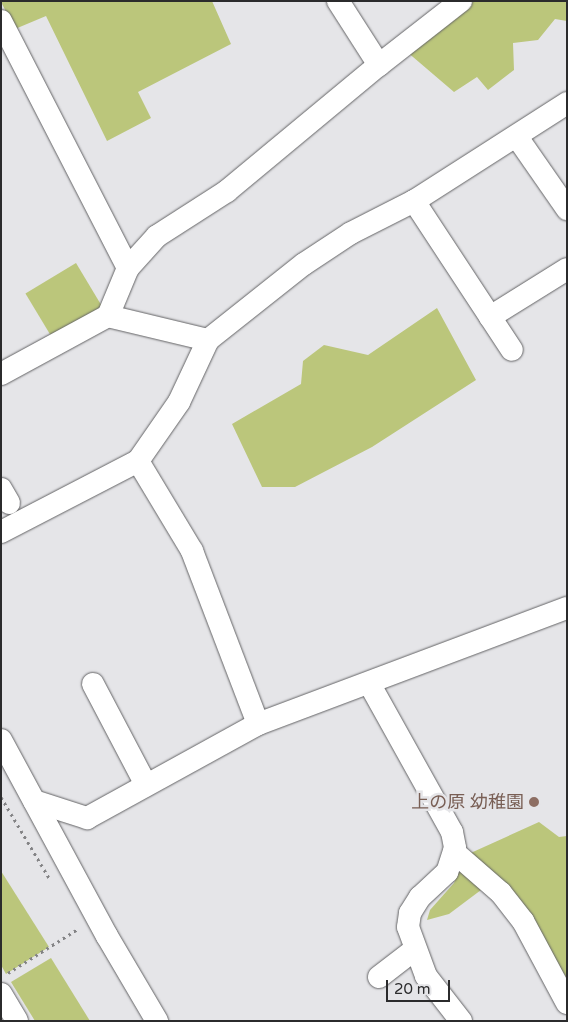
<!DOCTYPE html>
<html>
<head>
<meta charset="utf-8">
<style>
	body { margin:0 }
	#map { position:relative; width:568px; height:1022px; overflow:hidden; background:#e5e5e8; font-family:"Varela Round","Noto Sans JP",sans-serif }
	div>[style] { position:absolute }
	.green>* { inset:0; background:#bbc67b; transform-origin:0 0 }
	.path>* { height:3px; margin-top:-1.5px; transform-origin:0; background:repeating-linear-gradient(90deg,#838385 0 2.5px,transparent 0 6.5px) }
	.roads { filter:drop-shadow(0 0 1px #636365) drop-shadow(0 0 1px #636365) }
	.minor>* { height:22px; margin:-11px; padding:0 11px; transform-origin:11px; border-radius:11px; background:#fff }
	.dots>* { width:14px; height:14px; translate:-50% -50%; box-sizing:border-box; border:2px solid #e5e5e8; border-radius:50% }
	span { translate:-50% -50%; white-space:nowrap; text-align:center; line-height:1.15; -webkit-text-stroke:5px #e5e5e8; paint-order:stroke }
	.education-label { font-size:18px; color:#785e54 }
	.right { translate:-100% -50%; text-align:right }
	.frame { position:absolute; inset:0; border:2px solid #2b2b2c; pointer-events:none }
	.scale { position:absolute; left:386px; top:980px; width:64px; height:22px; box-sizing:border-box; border:2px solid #2b2b2c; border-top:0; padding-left:6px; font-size:15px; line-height:18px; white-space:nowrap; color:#2b2b2c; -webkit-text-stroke:4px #e5e5e8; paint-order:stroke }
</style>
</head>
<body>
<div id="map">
	<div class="green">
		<div style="clip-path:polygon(212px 1px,231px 44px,138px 92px,151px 118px,107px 141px,46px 16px,15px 29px,1px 2px)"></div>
		<div style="clip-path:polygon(466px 1px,567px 1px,567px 21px,555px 19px,538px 40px,513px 43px,514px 70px,488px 90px,477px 77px,454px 92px,406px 51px)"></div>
		<div style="left:76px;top:263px;width:58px;height:59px;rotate:59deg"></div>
		<div style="clip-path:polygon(437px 308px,476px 380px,372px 447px,295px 487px,262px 487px,232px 424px,301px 384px,303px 361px,324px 345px,368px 355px)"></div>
		<div style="clip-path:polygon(539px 822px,559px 837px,567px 836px,567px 979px,523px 907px,481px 890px,449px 914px,427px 920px,430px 910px,454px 883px,464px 856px)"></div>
		<div style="clip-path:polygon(1px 871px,49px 947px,6px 974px,1px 965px)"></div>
		<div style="clip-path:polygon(51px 958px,90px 1021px,35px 1021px,11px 982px)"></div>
	</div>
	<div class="path">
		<div style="left:1px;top:797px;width:94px;rotate:59.3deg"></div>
		<div style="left:8px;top:973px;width:83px;rotate:-32.2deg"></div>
	</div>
	<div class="roads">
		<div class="minor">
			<div style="left:338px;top:1px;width:76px;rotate:57.4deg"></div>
			<div style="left:1px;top:21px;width:278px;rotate:62.8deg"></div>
			<div style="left:517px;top:137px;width:88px;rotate:55.2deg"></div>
			<div style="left:414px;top:201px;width:178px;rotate:56.7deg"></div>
			<div style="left:108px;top:316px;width:52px;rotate:-67.4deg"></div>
			<div style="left:128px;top:268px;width:43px;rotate:-47.8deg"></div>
			<div style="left:157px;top:236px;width:83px;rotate:-32.7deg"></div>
			<div style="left:227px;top:191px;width:197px;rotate:-39.7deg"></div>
			<div style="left:379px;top:65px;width:104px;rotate:-38deg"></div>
			<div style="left:490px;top:317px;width:91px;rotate:-31.9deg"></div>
			<div style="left:1px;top:374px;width:122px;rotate:-28.5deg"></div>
			<div style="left:108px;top:316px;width:103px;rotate:13.5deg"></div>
			<div style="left:138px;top:461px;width:105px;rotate:59deg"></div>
			<div style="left:192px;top:551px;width:185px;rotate:69.1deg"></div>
			<div style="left:1px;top:489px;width:16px;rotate:60deg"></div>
			<div style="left:1px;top:532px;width:154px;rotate:-27.4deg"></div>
			<div style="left:138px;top:461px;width:72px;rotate:-55.2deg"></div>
			<div style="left:179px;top:402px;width:68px;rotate:-64.9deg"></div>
			<div style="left:208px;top:340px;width:122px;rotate:-38.4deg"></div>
			<div style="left:304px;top:264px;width:56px;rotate:-33.4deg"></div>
			<div style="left:351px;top:233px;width:71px;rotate:-26.9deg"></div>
			<div style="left:414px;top:201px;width:182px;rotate:-32.6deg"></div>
			<div style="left:369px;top:683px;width:171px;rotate:60.9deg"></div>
			<div style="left:452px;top:832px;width:16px;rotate:79deg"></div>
			<div style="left:455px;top:848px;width:25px;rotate:108deg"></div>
			<div style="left:447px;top:872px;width:37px;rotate:137deg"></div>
			<div style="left:420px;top:897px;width:19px;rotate:122deg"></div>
			<div style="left:410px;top:913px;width:14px;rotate:98deg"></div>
			<div style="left:408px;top:927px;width:52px;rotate:69.8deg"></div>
			<div style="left:426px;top:976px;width:57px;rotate:52.1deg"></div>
			<div style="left:93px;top:684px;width:114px;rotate:62.3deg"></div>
			<div style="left:1px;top:740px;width:223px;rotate:61.6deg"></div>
			<div style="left:107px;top:936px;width:99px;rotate:59.5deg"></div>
			<div style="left:34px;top:801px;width:56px;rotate:17.8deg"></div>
			<div style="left:87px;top:818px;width:195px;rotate:-28.8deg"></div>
			<div style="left:258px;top:724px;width:330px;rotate:-20.6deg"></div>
			<div style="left:454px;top:852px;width:62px;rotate:41.1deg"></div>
			<div style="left:501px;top:893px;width:36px;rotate:52deg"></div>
			<div style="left:523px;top:921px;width:93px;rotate:61.8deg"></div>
			<div style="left:379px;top:977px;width:44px;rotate:-37.6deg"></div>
			<div style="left:1px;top:994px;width:31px;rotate:59deg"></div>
		</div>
	</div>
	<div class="dots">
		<div style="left:534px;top:802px;background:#8d6e63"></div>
	</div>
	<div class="education-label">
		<span class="right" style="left:524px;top:802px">上の原 幼稚園</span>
	</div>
	<div class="frame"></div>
	<div class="scale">20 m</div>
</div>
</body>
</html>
